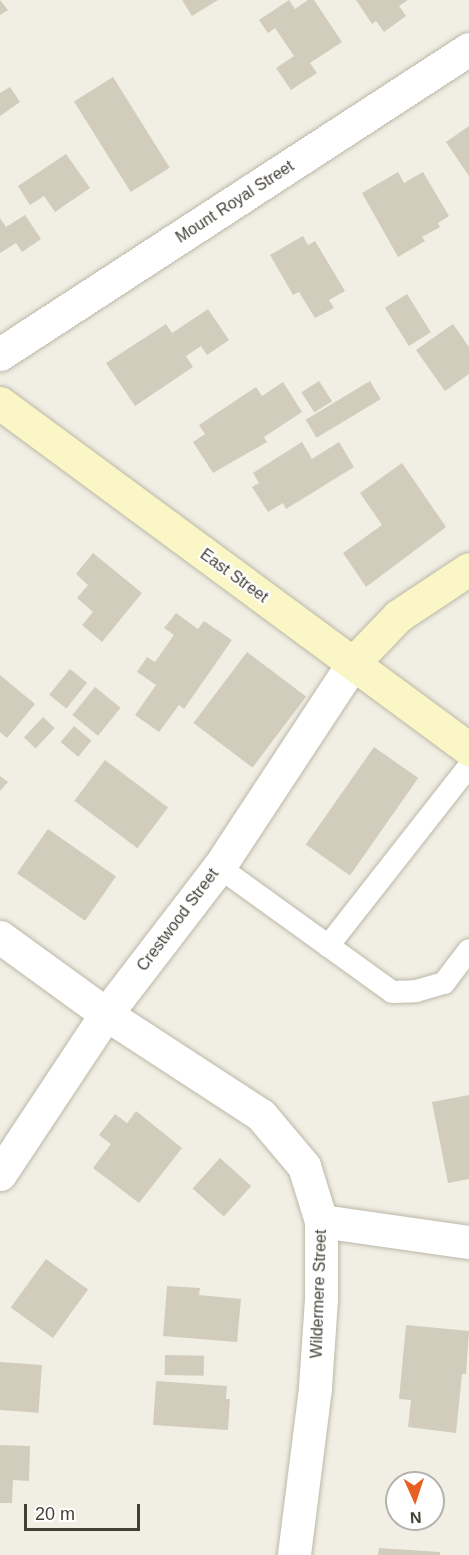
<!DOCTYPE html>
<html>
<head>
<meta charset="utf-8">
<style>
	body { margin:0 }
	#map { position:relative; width:469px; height:1555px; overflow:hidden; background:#f1efe4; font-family:Arial,sans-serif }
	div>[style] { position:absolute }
	.building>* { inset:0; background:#d1ccbb; transform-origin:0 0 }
	.roads { filter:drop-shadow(0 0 2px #bbb8a8) drop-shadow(0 0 2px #bbb8a8) }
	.lane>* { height:22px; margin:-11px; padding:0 11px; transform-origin:11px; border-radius:11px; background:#fff }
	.street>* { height:33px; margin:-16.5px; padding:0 16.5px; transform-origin:16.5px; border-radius:16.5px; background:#fff }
	.secondary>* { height:33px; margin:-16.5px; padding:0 16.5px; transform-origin:16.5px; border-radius:16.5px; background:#faf6c5 }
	span { translate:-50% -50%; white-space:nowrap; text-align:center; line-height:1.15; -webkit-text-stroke:4.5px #fff; paint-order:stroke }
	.street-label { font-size:16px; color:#423f35 }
	.north { position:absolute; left:385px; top:1471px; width:60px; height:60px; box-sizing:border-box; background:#fff; border:2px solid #b3b2ae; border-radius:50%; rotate:177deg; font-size:16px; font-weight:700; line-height:24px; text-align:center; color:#423f35 }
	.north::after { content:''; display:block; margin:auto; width:21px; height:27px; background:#e96023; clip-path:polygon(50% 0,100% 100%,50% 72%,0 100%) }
	.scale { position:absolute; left:24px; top:1504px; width:116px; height:27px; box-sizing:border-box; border:3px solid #423f35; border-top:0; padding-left:8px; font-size:18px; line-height:21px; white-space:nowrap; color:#423f35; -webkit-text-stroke:4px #fff; paint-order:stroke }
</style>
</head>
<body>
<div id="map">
	<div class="building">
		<div style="clip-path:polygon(0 0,8px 10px,0 15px)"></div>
		<div style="clip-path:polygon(182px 0,218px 0,192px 16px)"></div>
		<div style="clip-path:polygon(289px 0,295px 9px,308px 0,314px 0,342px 42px,310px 63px,317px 73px,291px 90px,276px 68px,294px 56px,275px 28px,268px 33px,259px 20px)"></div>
		<div style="clip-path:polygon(356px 0,408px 0,399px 6px,406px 16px,384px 32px,376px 21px,372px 24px)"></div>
		<div style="left:113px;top:77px;width:107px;height:46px;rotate:58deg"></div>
		<div style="clip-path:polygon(10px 87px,20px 102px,0 116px,0 93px)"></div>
		<div style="clip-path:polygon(469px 126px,469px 176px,446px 142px)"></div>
		<div style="clip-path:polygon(66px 154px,90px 188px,55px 212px,44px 196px,30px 205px,18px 186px)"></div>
		<div style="clip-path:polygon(398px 172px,404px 183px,423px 172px,449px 216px,438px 223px,440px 227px,422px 237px,425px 241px,398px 257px,362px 193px)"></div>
		<div style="clip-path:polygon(25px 215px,41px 239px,22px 252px,16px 243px,0 253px,0 218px,6px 227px)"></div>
		<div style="clip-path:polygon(303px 236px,308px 245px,315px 241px,345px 291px,329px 300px,334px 308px,315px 318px,299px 292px,293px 295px,270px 255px)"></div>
		<div style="left:407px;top:294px;width:45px;height:26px;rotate:58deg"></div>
		<div style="clip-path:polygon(208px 309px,229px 340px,207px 355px,201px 346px,186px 356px,193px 367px,135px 406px,106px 363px,166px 324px,172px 333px)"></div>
		<div style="clip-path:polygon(453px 324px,469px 347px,469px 374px,445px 391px,416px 350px)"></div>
		<div style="left:319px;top:381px;width:24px;height:21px;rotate:57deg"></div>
		<div style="left:370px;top:381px;width:21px;height:75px;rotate:59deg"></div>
		<div style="clip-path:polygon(283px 382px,302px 412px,264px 437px,267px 442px,213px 473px,193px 442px,205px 434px,199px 425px,256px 387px,262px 396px)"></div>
		<div style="clip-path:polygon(302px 442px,312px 459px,339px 442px,354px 467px,286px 509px,283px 503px,268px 512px,252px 487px,259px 483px,253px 473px)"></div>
		<div style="clip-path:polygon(402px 463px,446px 527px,366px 587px,343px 553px,382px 525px,360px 493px)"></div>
		<div style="clip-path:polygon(93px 553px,142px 593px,102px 642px,82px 625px,93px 612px,77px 598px,88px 585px,76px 574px)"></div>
		<div style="clip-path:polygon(176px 613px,198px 629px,204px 621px,232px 640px,184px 709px,179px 705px,159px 732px,135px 715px,156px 685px,137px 672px,147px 657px,155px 662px,174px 635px,164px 628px)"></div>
		<div style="left:247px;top:652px;width:74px;height:89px;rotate:37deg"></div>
		<div style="left:70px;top:669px;width:22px;height:33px;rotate:39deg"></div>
		<div style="clip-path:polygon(0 675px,35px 704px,7px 738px,0 732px)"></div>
		<div style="left:95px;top:687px;width:33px;height:36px;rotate:39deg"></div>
		<div style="left:43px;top:717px;width:16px;height:28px;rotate:43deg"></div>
		<div style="left:74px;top:726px;width:23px;height:21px;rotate:40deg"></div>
		<div style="left:374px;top:747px;width:54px;height:119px;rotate:35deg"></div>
		<div style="left:105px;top:760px;width:79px;height:51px;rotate:37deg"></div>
		<div style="clip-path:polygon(0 776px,8px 782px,0 791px)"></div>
		<div style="left:48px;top:829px;width:83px;height:54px;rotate:35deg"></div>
		<div style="clip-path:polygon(469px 1095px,469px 1179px,448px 1183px,432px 1102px)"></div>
		<div style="clip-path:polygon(136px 1111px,182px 1148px,139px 1203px,93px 1168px,111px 1144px,99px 1135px,115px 1114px,127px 1123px)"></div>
		<div style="left:220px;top:1158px;width:42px;height:41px;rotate:42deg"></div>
		<div style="left:46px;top:1259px;width:52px;height:60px;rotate:36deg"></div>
		<div style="clip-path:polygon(167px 1286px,200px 1288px,199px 1295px,241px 1299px,237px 1342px,163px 1336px)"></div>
		<div style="clip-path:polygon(406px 1325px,469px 1331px,466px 1374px,462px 1374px,456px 1433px,408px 1427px,411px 1400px,399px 1399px)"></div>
		<div style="left:165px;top:1355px;width:39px;height:20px;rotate:1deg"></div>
		<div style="left:0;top:1362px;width:42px;height:48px;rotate:4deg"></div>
		<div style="clip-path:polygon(156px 1381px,227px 1386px,226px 1399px,230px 1399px,228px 1430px,153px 1425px)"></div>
		<div style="clip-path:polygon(0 1445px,30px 1446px,29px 1481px,13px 1480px,12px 1503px,0 1503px)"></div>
		<div style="clip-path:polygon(379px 1548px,440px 1552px,440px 1555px,378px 1555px)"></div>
	</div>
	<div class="roads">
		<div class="lane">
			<div style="left:219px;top:867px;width:213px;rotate:35.8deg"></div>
			<div style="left:392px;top:992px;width:24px;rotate:-2deg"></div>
			<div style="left:416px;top:991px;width:29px;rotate:-16deg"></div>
			<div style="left:444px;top:983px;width:41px;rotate:-52.9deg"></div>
			<div style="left:328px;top:946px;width:229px;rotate:-51.9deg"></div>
		</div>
		<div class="street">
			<div style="left:0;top:354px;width:559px;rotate:-33.04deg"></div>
			<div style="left:0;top:937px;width:131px;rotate:36deg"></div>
			<div style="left:106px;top:1014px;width:185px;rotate:33.1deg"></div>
			<div style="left:261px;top:1115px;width:67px;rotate:49.9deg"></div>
			<div style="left:304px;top:1166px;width:58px;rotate:72.8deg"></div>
			<div style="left:321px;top:1221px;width:78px;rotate:90deg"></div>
			<div style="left:321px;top:1299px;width:89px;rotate:93.9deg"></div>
			<div style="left:315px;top:1388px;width:168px;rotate:97.2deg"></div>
			<div style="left:0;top:1174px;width:192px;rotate:-56.5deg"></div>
			<div style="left:106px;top:1014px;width:185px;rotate:-52.5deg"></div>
			<div style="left:219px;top:867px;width:244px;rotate:-56.7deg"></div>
			<div style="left:321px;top:1221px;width:149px;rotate:8.1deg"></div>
		</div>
		<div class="secondary">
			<div style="left:0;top:403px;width:583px;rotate:36.42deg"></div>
			<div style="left:353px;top:663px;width:65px;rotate:-46.2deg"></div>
			<div style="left:398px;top:616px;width:85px;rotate:-33.5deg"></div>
		</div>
	</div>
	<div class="street-label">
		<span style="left:235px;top:202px;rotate:-33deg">Mount Royal Street</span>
		<span style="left:234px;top:576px;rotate:36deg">East Street</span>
		<span style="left:178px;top:920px;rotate:-53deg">Crestwood Street</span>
		<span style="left:319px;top:1294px;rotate:-88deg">Wildermere Street</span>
	</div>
	<div class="north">N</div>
	<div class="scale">20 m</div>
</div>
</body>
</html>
